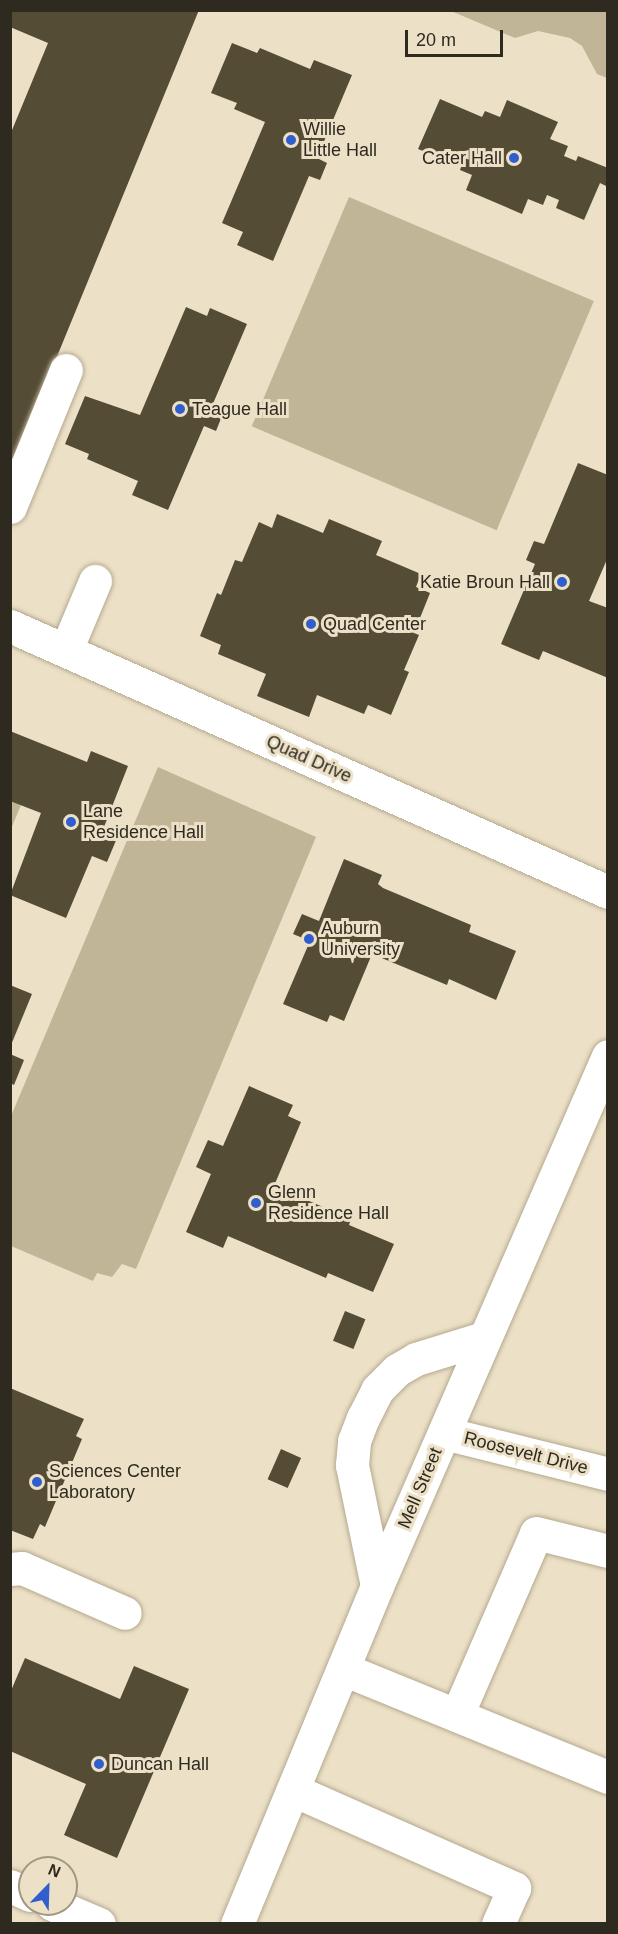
<!DOCTYPE html>
<html>
<head>
<meta charset="utf-8">
<style>
	body { margin:0 }
	#map { position:relative; width:618px; height:1934px; overflow:hidden; background:#ece1c6; font-family:Helvetica,sans-serif }
	div>[style] { position:absolute }
	.green>* { inset:0; background:#c1b598; transform-origin:0 0 }
	.building>* { inset:0; background:#554c35; transform-origin:0 0 }
	.roads { filter:drop-shadow(0 0 2px #b4a990) drop-shadow(0 0 2px #b4a990) }
	.minor>* { height:33px; margin:-16.5px; padding:0 16.5px; transform-origin:16.5px; border-radius:16.5px; background:#fff }
	.dots>* { width:16px; height:16px; translate:-50% -50%; box-sizing:border-box; border:3px solid #ece1c6; border-radius:50% }
	span { translate:-50% -50%; white-space:nowrap; text-align:center; line-height:1.15; -webkit-text-stroke:6px #ece1c6; paint-order:stroke }
	.poi-label { font-size:18px; color:#2e2a20 }
	.left { translate:0 -50%; text-align:left }
	.right { translate:-100% -50%; text-align:right }
	.street-label { font-size:18px; color:#2e2a20 }
	.frame { position:absolute; inset:0; border:12px solid #2e2a20; pointer-events:none }
	.north { position:absolute; left:18px; top:1856px; width:60px; height:60px; box-sizing:border-box; background:#ece1c6; border:2px solid #a09884; border-radius:50%; rotate:23deg; font-size:16px; font-weight:700; line-height:24px; text-align:center; color:#2e2a20 }
	.north::after { content:''; display:block; margin:auto; width:21px; height:27px; background:#305ecd; clip-path:polygon(50% 0,100% 100%,50% 72%,0 100%) }
	.scale { position:absolute; left:405px; top:30px; width:98px; height:27px; box-sizing:border-box; border:3px solid #2e2a20; border-top:0; padding-left:8px; font-size:18px; line-height:21px; white-space:nowrap; color:#2e2a20; -webkit-text-stroke:4px #ece1c6; paint-order:stroke }
</style>
</head>
<body>
<div id="map">
	<div class="green">
		<div style="clip-path:polygon(451px 11px,607px 11px,607px 78px,597px 74px,582px 46px,570px 38px,538px 31px,515px 38px)"></div>
		<div style="left:349px;top:197px;width:266px;height:249px;rotate:23deg"></div>
		<div style="clip-path:polygon(158px 767px,316px 837px,136px 1269px,122px 1264px,112px 1277px,97px 1273px,93px 1281px,11px 1246px,11px 1116px)"></div>
		<div style="clip-path:polygon(11px 801px,21px 805px,11px 829px)"></div>
	</div>
	<div class="building">
		<div style="clip-path:polygon(10px 10px,199px 10px,15px 459px,10px 457px,10px 135px,48px 43px,10px 27px)"></div>
		<div style="clip-path:polygon(232px 43px,257px 53px,260px 48px,310px 69px,314px 60px,352px 75px,317px 158px,327px 163px,320px 180px,309px 176px,273px 261px,237px 245px,243px 232px,222px 223px,265px 122px,234px 109px,237px 103px,211px 93px)"></div>
		<div style="clip-path:polygon(440px 99px,482px 117px,485px 111px,500px 117px,507px 100px,558px 122px,550px 139px,568px 146px,564px 156px,576px 161px,578px 156px,608px 168px,608px 187px,600px 183px,584px 220px,556px 208px,559px 200px,547px 195px,543px 205px,528px 199px,522px 214px,466px 190px,472px 175px,460px 170px,464px 159px,449px 153px,445px 160px,418px 149px)"></div>
		<div style="clip-path:polygon(186px 307px,207px 316px,210px 308px,247px 324px,212px 406px,224px 411px,216px 431px,204px 426px,168px 510px,132px 495px,138px 481px,87px 459px,89px 454px,65px 444px,85px 396px,140px 415px)"></div>
		<div style="clip-path:polygon(578px 463px,608px 475px,608px 557px,589px 601px,608px 608px,608px 678px,543px 651px,539px 660px,501px 644px,535px 564px,526px 560px,534px 541px,544px 544px)"></div>
		<div style="clip-path:polygon(277px 514px,323px 533px,329px 519px,382px 541px,376px 555px,421px 574px,416px 587px,430px 593px,414px 633px,419px 635px,404px 670px,409px 672px,391px 715px,368px 705px,364px 714px,317px 695px,309px 717px,257px 696px,266px 674px,218px 654px,221px 645px,200px 636px,217px 593px,221px 595px,235px 560px,242px 562px,259px 522px,272px 528px)"></div>
		<div style="clip-path:polygon(10px 731px,87px 762px,91px 751px,128px 766px,102px 832px,117px 838px,107px 862px,92px 856px,66px 918px,10px 895px,41px 813px,10px 801px)"></div>
		<div style="clip-path:polygon(344px 859px,382px 875px,378px 884px,383px 888px,471px 925px,469px 932px,516px 951px,496px 1000px,449px 979px,447px 985px,372px 954px,344px 1021px,330px 1015px,327px 1022px,283px 1004px,310px 941px,293px 934px,302px 914px,319px 921px)"></div>
		<div style="clip-path:polygon(10px 985px,32px 994px,11px 1045px,10px 1045px)"></div>
		<div style="clip-path:polygon(10px 1054px,24px 1060px,14px 1085px,10px 1083px)"></div>
		<div style="clip-path:polygon(249px 1086px,293px 1105px,288px 1116px,301px 1122px,274px 1186px,351px 1219px,349px 1225px,394px 1244px,373px 1292px,328px 1273px,326px 1278px,228px 1236px,223px 1248px,186px 1232px,211px 1174px,196px 1167px,208px 1140px,223px 1146px)"></div>
		<div style="left:345px;top:1311px;width:22px;height:32px;rotate:22deg"></div>
		<div style="clip-path:polygon(10px 1388px,84px 1419px,76px 1436px,82px 1439px,45px 1527px,40px 1524px,33px 1539px,10px 1530px)"></div>
		<div style="left:281px;top:1449px;width:22px;height:33px;rotate:24deg"></div>
		<div style="clip-path:polygon(25px 1658px,120px 1699px,134px 1666px,189px 1689px,117px 1858px,64px 1835px,86px 1784px,10px 1751px,10px 1693px)"></div>
	</div>
	<div class="roads">
		<div class="minor">
			<div style="left:10px;top:507px;width:148px;rotate:-67.8deg"></div>
			<div style="left:10px;top:626px;width:654px;rotate:23.98deg"></div>
			<div style="left:66px;top:650px;width:75px;rotate:-67.2deg"></div>
			<div style="left:444px;top:1433px;width:169px;rotate:14deg"></div>
			<div style="left:10px;top:1569px;width:12px;rotate:-5deg"></div>
			<div style="left:22px;top:1568px;width:112px;rotate:23.6deg"></div>
			<div style="left:377px;top:1586px;width:124px;rotate:-101.7deg"></div>
			<div style="left:352px;top:1465px;width:24px;rotate:-85deg"></div>
			<div style="left:354px;top:1441px;width:25px;rotate:-69deg"></div>
			<div style="left:363px;top:1418px;width:31px;rotate:-63deg"></div>
			<div style="left:377px;top:1390px;width:28px;rotate:-45deg"></div>
			<div style="left:397px;top:1370px;width:22px;rotate:-30deg"></div>
			<div style="left:416px;top:1359px;width:71px;rotate:-17.2deg"></div>
			<div style="left:343px;top:1669px;width:286px;rotate:22.2deg"></div>
			<div style="left:457px;top:1715px;width:198px;rotate:-66.5deg"></div>
			<div style="left:536px;top:1533px;width:74px;rotate:14deg"></div>
			<div style="left:293px;top:1790px;width:242px;rotate:23.9deg"></div>
			<div style="left:514px;top:1888px;width:39px;rotate:114deg"></div>
			<div style="left:10px;top:1886px;width:22px;rotate:24deg"></div>
			<div style="left:52px;top:1904px;width:51px;rotate:23.1deg"></div>
			<div style="left:237px;top:1924px;width:366px;rotate:-67.5deg"></div>
			<div style="left:377px;top:1586px;width:578px;rotate:-66.45deg"></div>
		</div>
	</div>
	<div class="dots">
		<div style="left:291px;top:140px;background:#305ecd"></div>
		<div style="left:514px;top:158px;background:#305ecd"></div>
		<div style="left:180px;top:409px;background:#305ecd"></div>
		<div style="left:562px;top:582px;background:#305ecd"></div>
		<div style="left:311px;top:624px;background:#305ecd"></div>
		<div style="left:71px;top:822px;background:#305ecd"></div>
		<div style="left:309px;top:939px;background:#305ecd"></div>
		<div style="left:256px;top:1203px;background:#305ecd"></div>
		<div style="left:37px;top:1482px;background:#305ecd"></div>
		<div style="left:99px;top:1764px;background:#305ecd"></div>
	</div>
	<div class="poi-label">
		<span class="left" style="left:303px;top:140px">Willie<br>Little Hall</span>
		<span class="right" style="left:502px;top:158px">Cater Hall</span>
		<span class="left" style="left:192px;top:409px">Teague Hall</span>
		<span class="right" style="left:550px;top:582px">Katie Broun Hall</span>
		<span class="left" style="left:323px;top:624px">Quad Center</span>
		<span class="left" style="left:83px;top:822px">Lane<br>Residence Hall</span>
		<span class="left" style="left:321px;top:939px">Auburn<br>University</span>
		<span class="left" style="left:268px;top:1203px">Glenn<br>Residence Hall</span>
		<span class="left" style="left:49px;top:1482px">Sciences Center<br>Laboratory</span>
		<span class="left" style="left:111px;top:1764px">Duncan Hall</span>
	</div>
	<div class="street-label">
		<span style="left:309px;top:759px;rotate:24deg">Quad Drive</span>
		<span style="left:526px;top:1453px;rotate:14deg">Roosevelt Drive</span>
		<span style="left:420px;top:1488px;rotate:-67deg">Mell Street</span>
	</div>
	<div class="frame"></div>
	<div class="north">N</div>
	<div class="scale">20 m</div>
</div>
</body>
</html>
